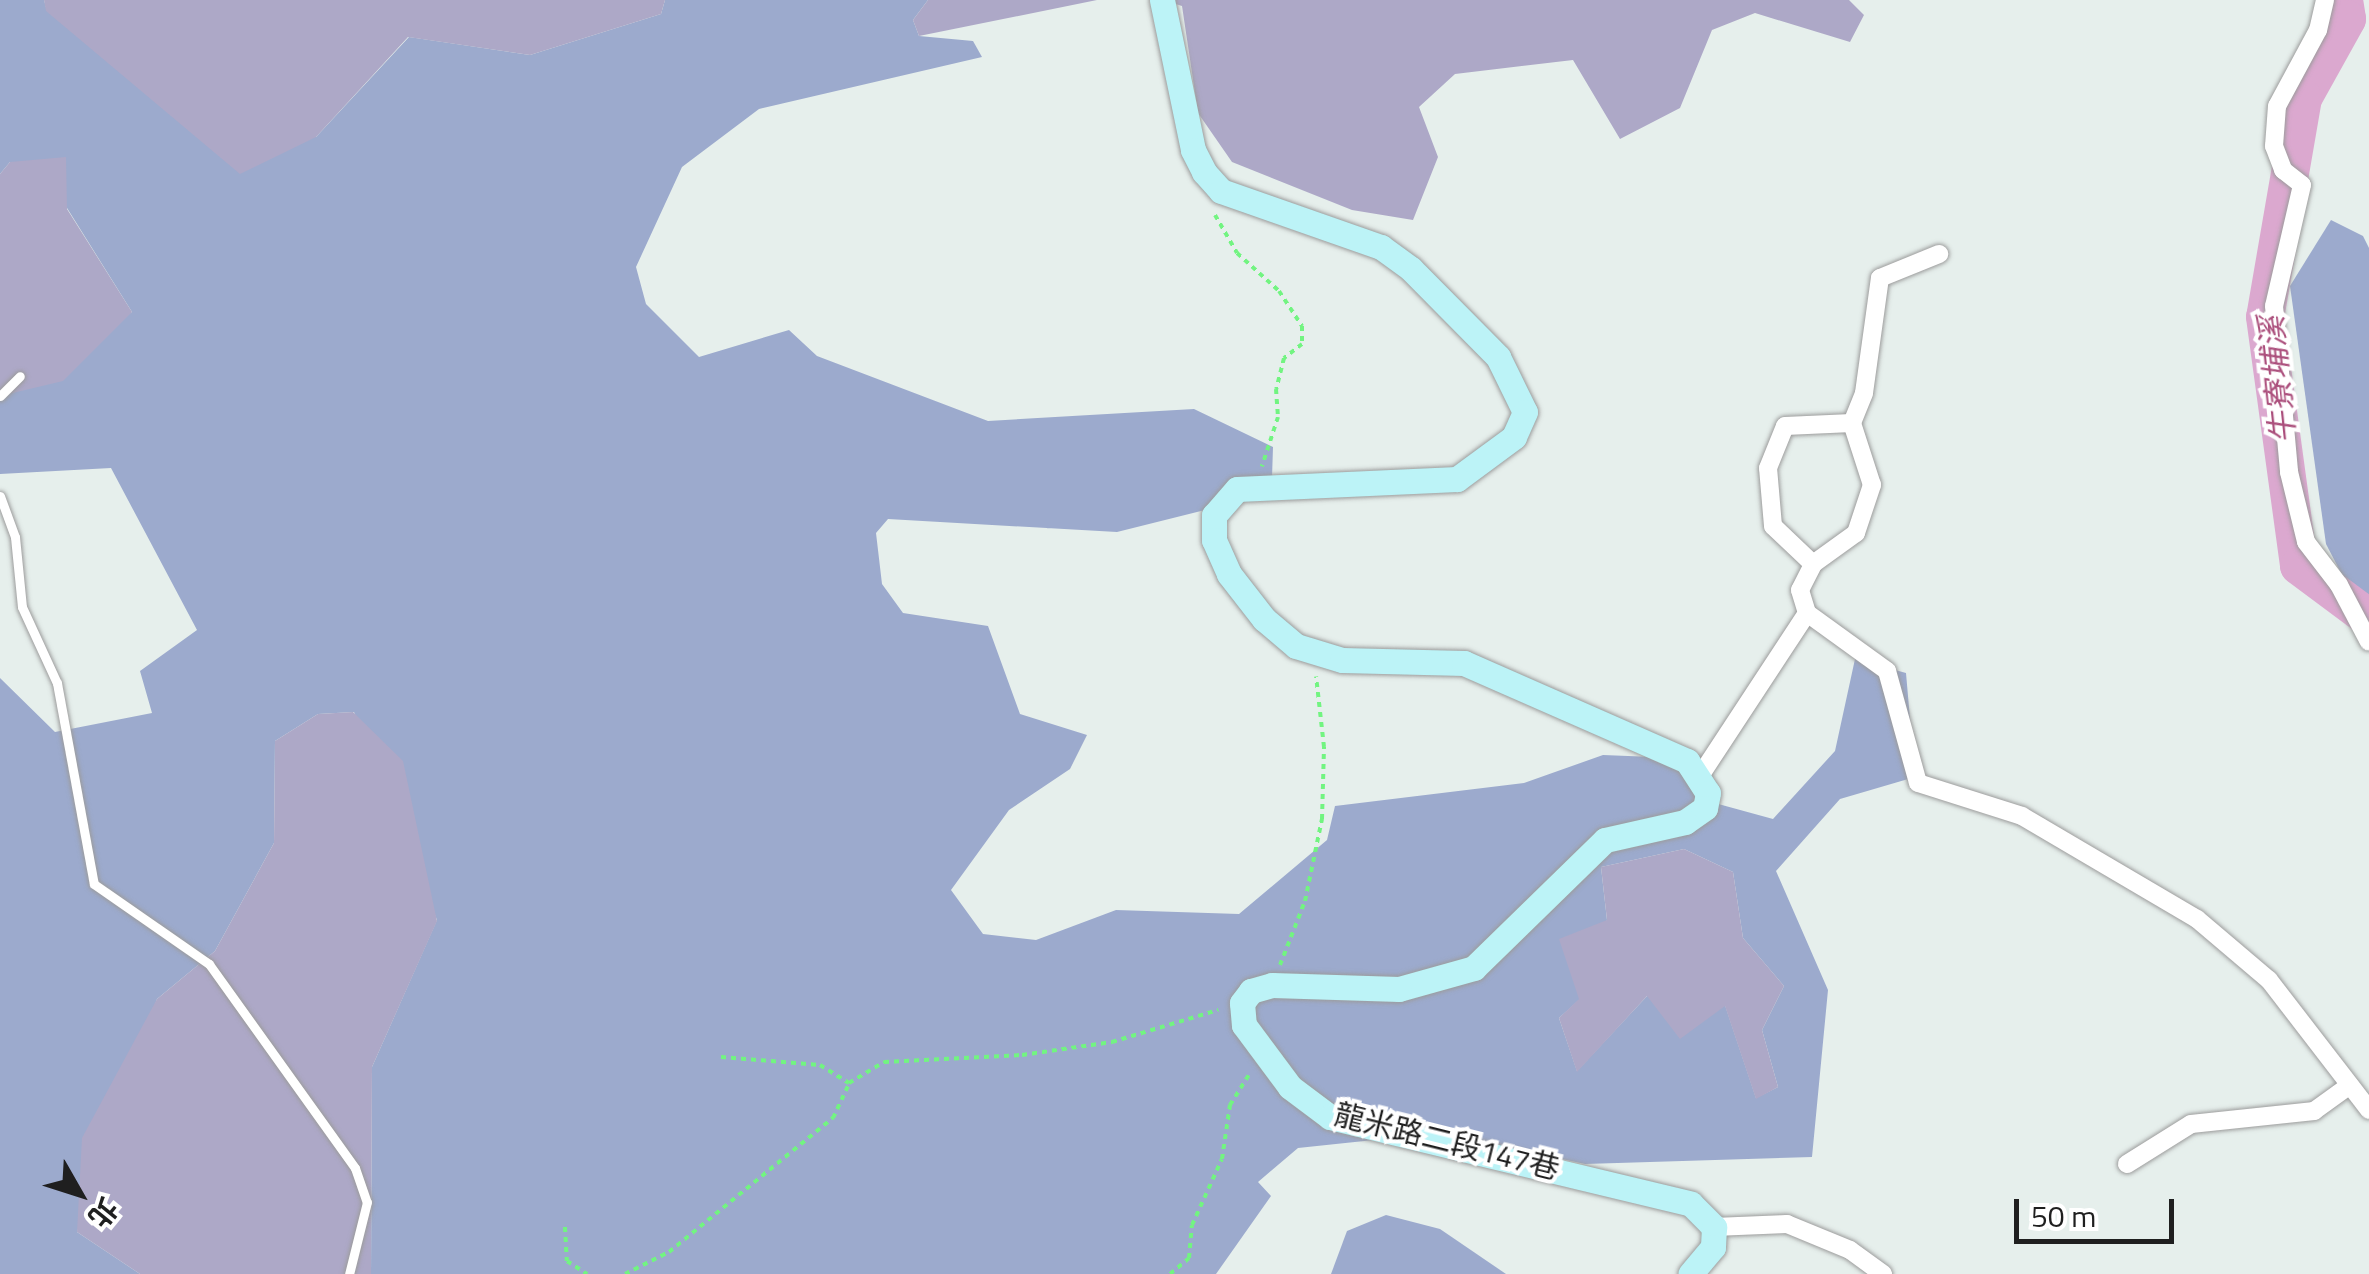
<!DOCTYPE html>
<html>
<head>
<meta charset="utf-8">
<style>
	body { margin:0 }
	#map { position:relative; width:2369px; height:1274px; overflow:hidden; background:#e6efec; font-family:"Titillium Web","Noto Sans TC",sans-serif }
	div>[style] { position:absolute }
	.forest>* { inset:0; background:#9caacd }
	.cemetery>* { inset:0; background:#ada8c7 }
	.river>* { height:38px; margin:-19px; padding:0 19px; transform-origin:19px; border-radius:19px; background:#dba8cf }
	.path>* { height:4px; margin-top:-2px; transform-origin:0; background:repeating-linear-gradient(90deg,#72f481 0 5px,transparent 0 10px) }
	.roads { filter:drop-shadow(0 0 2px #9c9c9c) drop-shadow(0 0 2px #9c9c9c) }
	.lane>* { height:9px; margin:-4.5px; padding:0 4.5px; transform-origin:4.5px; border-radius:4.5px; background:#fff }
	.street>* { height:18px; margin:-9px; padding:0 9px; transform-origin:9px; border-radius:9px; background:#fff }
	.secondary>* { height:25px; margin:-12.5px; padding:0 12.5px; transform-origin:12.5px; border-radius:12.5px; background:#bcf3f7 }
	span { translate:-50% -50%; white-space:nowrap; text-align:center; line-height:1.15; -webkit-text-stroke:8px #fff; paint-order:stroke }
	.street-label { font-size:30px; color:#1f1f1f }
	.water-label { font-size:32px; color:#ab4f7c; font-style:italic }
	.north { position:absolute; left:30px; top:1144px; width:100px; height:100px; -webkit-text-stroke:8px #fff; paint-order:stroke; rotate:129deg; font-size:28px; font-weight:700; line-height:40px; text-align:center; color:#1f1f1f }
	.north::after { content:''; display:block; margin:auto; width:35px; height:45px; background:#1f1f1f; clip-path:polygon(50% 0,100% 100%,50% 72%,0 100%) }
	.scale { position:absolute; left:2014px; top:1199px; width:160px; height:45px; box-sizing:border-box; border:5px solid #1f1f1f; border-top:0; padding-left:12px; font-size:30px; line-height:35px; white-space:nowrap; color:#1f1f1f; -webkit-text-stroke:8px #fff; paint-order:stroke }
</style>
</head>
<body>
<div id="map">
	<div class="forest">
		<div style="clip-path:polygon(evenodd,0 0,44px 0,47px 11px,316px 137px,409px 37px,530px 55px,661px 14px,665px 0,928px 0,913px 20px,919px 36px,973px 41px,982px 57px,759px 109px,682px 167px,636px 267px,646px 304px,699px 357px,789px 330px,817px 356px,988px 421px,1194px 409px,1273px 447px,1272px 478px,1225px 505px,1117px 532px,888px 519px,876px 533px,882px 584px,903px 613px,988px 626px,1020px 714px,1087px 735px,1070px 769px,1009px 810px,951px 890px,983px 934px,1036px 940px,1116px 910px,1239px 914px,1327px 840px,1335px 806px,1524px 783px,1603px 755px,1678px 758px,1711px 802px,1773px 819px,1835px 751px,1855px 659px,1906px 673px,1915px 777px,1840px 799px,1776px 871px,1828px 990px,1812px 1157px,1585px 1164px,1440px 1133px,1298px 1148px,1258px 1182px,1271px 1196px,1216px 1274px,371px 1274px,372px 1067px,437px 920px,354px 712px,318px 714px,275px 741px,274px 843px,215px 951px,157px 999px,77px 1232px,140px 1274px,0 1274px,0 678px,55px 732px,152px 713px,140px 671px,197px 630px,111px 468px,0 474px,0 396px,132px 312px,67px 208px,10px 162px,0 174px,0 0,1684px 849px,1733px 872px,1743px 938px,1784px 986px,1762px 1030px,1778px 1087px,1756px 1098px,1725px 1005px,1648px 995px,1577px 1071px,1559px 1018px,1579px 1000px,1607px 920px,1601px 867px,1684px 849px)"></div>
		<div style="clip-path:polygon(2331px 220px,2363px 236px,2369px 248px,2369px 627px,2326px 544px,2290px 286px)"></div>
		<div style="clip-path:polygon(1386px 1215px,1440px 1229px,1506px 1274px,1331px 1274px,1347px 1231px)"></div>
	</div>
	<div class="cemetery">
		<div style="clip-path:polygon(44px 0,665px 0,661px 14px,530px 55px,408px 37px,316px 137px,240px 174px,46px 11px)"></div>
		<div style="clip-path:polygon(928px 0,1097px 0,919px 36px,913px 20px)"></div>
		<div style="clip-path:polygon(1163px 0,1849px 0,1864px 15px,1850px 42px,1755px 13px,1712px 30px,1680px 108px,1620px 139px,1573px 60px,1455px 74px,1419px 107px,1438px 157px,1413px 220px,1352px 210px,1232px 162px,1198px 113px,1182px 6px)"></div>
		<div style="clip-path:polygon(66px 157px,67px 209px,132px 312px,63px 381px,0 396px,0 174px,10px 162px)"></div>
		<div style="clip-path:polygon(353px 712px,403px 761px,437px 921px,372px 1067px,371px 1274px,140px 1274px,77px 1232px,82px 1138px,157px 999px,215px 951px,274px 843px,275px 741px,318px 714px)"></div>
		<div style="clip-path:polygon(1684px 849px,1733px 872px,1743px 938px,1784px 986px,1762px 1030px,1778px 1087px,1756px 1099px,1725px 1006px,1680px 1039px,1647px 996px,1577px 1072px,1559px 1018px,1579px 999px,1559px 939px,1607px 920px,1601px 867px)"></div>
	</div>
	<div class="river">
		<div style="left:2344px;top:0;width:19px;rotate:81deg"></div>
		<div style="left:2347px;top:19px;width:90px;rotate:119.1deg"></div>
		<div style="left:2303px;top:98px;width:222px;rotate:99.8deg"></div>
		<div style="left:2265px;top:317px;width:251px;rotate:82.2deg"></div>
		<div style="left:2299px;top:566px;width:87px;rotate:36.6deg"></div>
	</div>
	<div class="path">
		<div style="left:1215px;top:215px;width:44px;rotate:59.9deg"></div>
		<div style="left:1237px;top:253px;width:57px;rotate:42.1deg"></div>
		<div style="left:1279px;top:291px;width:42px;rotate:56.7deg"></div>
		<div style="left:1302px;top:326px;width:18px;rotate:90deg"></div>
		<div style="left:1302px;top:344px;width:23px;rotate:142deg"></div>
		<div style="left:1284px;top:358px;width:32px;rotate:104deg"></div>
		<div style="left:1276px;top:389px;width:28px;rotate:86deg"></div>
		<div style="left:1278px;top:417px;width:52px;rotate:108.1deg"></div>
		<div style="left:1280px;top:965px;width:69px;rotate:-68.7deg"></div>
		<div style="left:1305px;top:901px;width:84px;rotate:-78.3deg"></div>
		<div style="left:1322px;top:819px;width:72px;rotate:-88.4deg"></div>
		<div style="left:1324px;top:747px;width:71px;rotate:-96.4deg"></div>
		<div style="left:721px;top:1057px;width:99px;rotate:4.6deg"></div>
		<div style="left:820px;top:1065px;width:34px;rotate:32deg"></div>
		<div style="left:565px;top:1227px;width:34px;rotate:87deg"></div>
		<div style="left:567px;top:1261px;width:24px;rotate:33deg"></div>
		<div style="left:625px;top:1274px;width:49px;rotate:-26.6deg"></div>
		<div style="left:669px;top:1252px;width:212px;rotate:-39.3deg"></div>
		<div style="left:833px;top:1118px;width:38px;rotate:-65deg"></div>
		<div style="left:849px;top:1083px;width:41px;rotate:-31deg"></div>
		<div style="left:884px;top:1062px;width:138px;rotate:-2.9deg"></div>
		<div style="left:1022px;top:1055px;width:91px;rotate:-8.2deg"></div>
		<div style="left:1112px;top:1042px;width:111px;rotate:-16.8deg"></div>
		<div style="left:1170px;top:1274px;width:25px;rotate:-40deg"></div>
		<div style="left:1189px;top:1258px;width:33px;rotate:-85deg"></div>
		<div style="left:1192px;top:1225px;width:72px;rotate:-65.6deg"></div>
		<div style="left:1222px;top:1159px;width:55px;rotate:-81.6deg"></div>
		<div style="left:1230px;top:1105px;width:38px;rotate:-58deg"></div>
	</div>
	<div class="roads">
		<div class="lane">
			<div style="left:0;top:396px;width:28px;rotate:-45deg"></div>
			<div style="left:0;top:496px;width:44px;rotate:69.9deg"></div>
			<div style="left:15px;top:537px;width:70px;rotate:84.3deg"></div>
			<div style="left:22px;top:607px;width:84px;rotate:65.3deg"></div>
			<div style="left:57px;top:683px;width:204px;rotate:79.6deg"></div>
			<div style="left:94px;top:884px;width:140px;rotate:34.8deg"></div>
			<div style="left:209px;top:964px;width:251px;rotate:54.4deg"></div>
			<div style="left:355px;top:1168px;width:36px;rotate:71deg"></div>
			<div style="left:367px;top:1202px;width:74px;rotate:104deg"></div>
		</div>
		<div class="street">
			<div style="left:2325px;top:0;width:31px;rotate:103deg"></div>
			<div style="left:2318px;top:30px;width:86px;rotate:118.3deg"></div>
			<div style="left:2277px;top:106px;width:40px;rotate:94.3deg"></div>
			<div style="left:2274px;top:146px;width:26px;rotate:69deg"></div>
			<div style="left:2283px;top:170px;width:24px;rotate:38deg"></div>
			<div style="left:2302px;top:185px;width:124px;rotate:103deg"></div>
			<div style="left:2274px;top:306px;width:167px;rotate:84.8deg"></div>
			<div style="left:2289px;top:472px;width:72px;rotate:76.3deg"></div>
			<div style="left:2306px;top:542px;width:54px;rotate:52.5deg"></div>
			<div style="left:2339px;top:585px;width:64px;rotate:62.2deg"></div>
			<div style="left:1813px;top:564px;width:55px;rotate:-136.5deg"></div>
			<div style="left:1773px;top:526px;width:58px;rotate:-94.9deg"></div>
			<div style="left:1768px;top:468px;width:45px;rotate:-68deg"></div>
			<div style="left:1785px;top:426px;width:67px;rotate:-2.6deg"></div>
			<div style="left:1807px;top:613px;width:24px;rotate:-107deg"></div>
			<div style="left:1800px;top:590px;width:29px;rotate:-63deg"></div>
			<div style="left:1813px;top:564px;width:53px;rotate:-35.8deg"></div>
			<div style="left:1856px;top:533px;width:51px;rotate:-71.6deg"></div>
			<div style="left:1872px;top:485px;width:65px;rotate:-107.9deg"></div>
			<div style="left:1852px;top:423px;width:32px;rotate:-68deg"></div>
			<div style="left:1864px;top:393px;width:116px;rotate:-82.1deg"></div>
			<div style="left:1880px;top:278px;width:64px;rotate:-22.1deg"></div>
			<div style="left:1700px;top:776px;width:195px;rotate:-56.7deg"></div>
			<div style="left:1807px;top:613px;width:99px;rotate:35.9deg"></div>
			<div style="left:1887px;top:671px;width:116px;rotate:74.5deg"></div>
			<div style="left:1918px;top:783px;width:109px;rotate:17.6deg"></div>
			<div style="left:2022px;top:816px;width:203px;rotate:30.5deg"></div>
			<div style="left:2197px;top:919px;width:94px;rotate:40.3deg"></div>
			<div style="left:2269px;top:980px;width:164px;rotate:52.4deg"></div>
			<div style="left:2127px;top:1164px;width:75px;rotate:-32deg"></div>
			<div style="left:2191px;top:1124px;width:124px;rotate:-6deg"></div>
			<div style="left:2314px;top:1111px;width:44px;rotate:-35.8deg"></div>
			<div style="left:1714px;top:1227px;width:73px;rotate:-2.4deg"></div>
			<div style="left:1787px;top:1224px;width:68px;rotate:22.4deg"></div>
			<div style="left:1850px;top:1250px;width:41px;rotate:36deg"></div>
		</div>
		<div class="secondary">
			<div style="left:1162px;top:0;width:153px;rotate:78.3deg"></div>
			<div style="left:1193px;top:150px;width:25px;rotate:63deg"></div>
			<div style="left:1204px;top:172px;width:25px;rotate:48deg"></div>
			<div style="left:1221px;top:191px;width:170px;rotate:19.3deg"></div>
			<div style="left:1381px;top:247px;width:37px;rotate:36deg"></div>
			<div style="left:1411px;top:269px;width:124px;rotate:45.3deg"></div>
			<div style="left:1498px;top:357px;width:61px;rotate:63.9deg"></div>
			<div style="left:1525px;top:412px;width:27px;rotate:114deg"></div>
			<div style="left:1514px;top:437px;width:71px;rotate:143.6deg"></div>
			<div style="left:1457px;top:479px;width:220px;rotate:177.4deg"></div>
			<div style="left:1237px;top:489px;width:35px;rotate:131deg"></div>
			<div style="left:1214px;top:515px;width:25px;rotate:90deg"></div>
			<div style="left:1214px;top:540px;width:37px;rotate:66deg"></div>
			<div style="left:1229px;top:574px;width:57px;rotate:52.1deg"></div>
			<div style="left:1264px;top:619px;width:42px;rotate:40.2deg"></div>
			<div style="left:1296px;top:646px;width:48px;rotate:16.9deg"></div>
			<div style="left:1342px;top:660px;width:122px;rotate:1.4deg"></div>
			<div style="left:1464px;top:663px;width:244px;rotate:23.7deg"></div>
			<div style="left:1687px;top:761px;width:38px;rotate:57deg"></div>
			<div style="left:1708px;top:793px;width:15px;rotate:101deg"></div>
			<div style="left:1705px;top:808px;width:24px;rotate:145deg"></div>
			<div style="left:1685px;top:822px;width:82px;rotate:167.3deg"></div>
			<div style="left:1605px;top:840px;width:183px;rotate:135.7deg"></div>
			<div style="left:1474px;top:968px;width:78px;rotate:164.4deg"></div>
			<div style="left:1399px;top:989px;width:127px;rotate:-178.2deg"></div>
			<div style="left:1272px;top:985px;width:22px;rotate:164deg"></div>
			<div style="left:1251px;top:991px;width:15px;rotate:127deg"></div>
			<div style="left:1242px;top:1003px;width:22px;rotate:85deg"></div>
			<div style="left:1244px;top:1025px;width:77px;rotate:53.4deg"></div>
			<div style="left:1290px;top:1087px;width:50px;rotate:36.9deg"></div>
			<div style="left:1330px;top:1117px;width:371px;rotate:13.5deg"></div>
			<div style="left:1691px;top:1204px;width:33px;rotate:45deg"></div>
			<div style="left:1714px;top:1227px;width:20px;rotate:93deg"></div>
			<div style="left:1713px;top:1247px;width:35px;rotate:130deg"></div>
		</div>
	</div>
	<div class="street-label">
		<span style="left:1447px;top:1141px;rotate:14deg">龍米路二段147巷</span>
	</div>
	<div class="water-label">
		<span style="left:2277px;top:380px;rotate:-96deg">牛寮埔溪</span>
	</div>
	<div class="north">北</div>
	<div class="scale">50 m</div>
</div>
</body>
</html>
